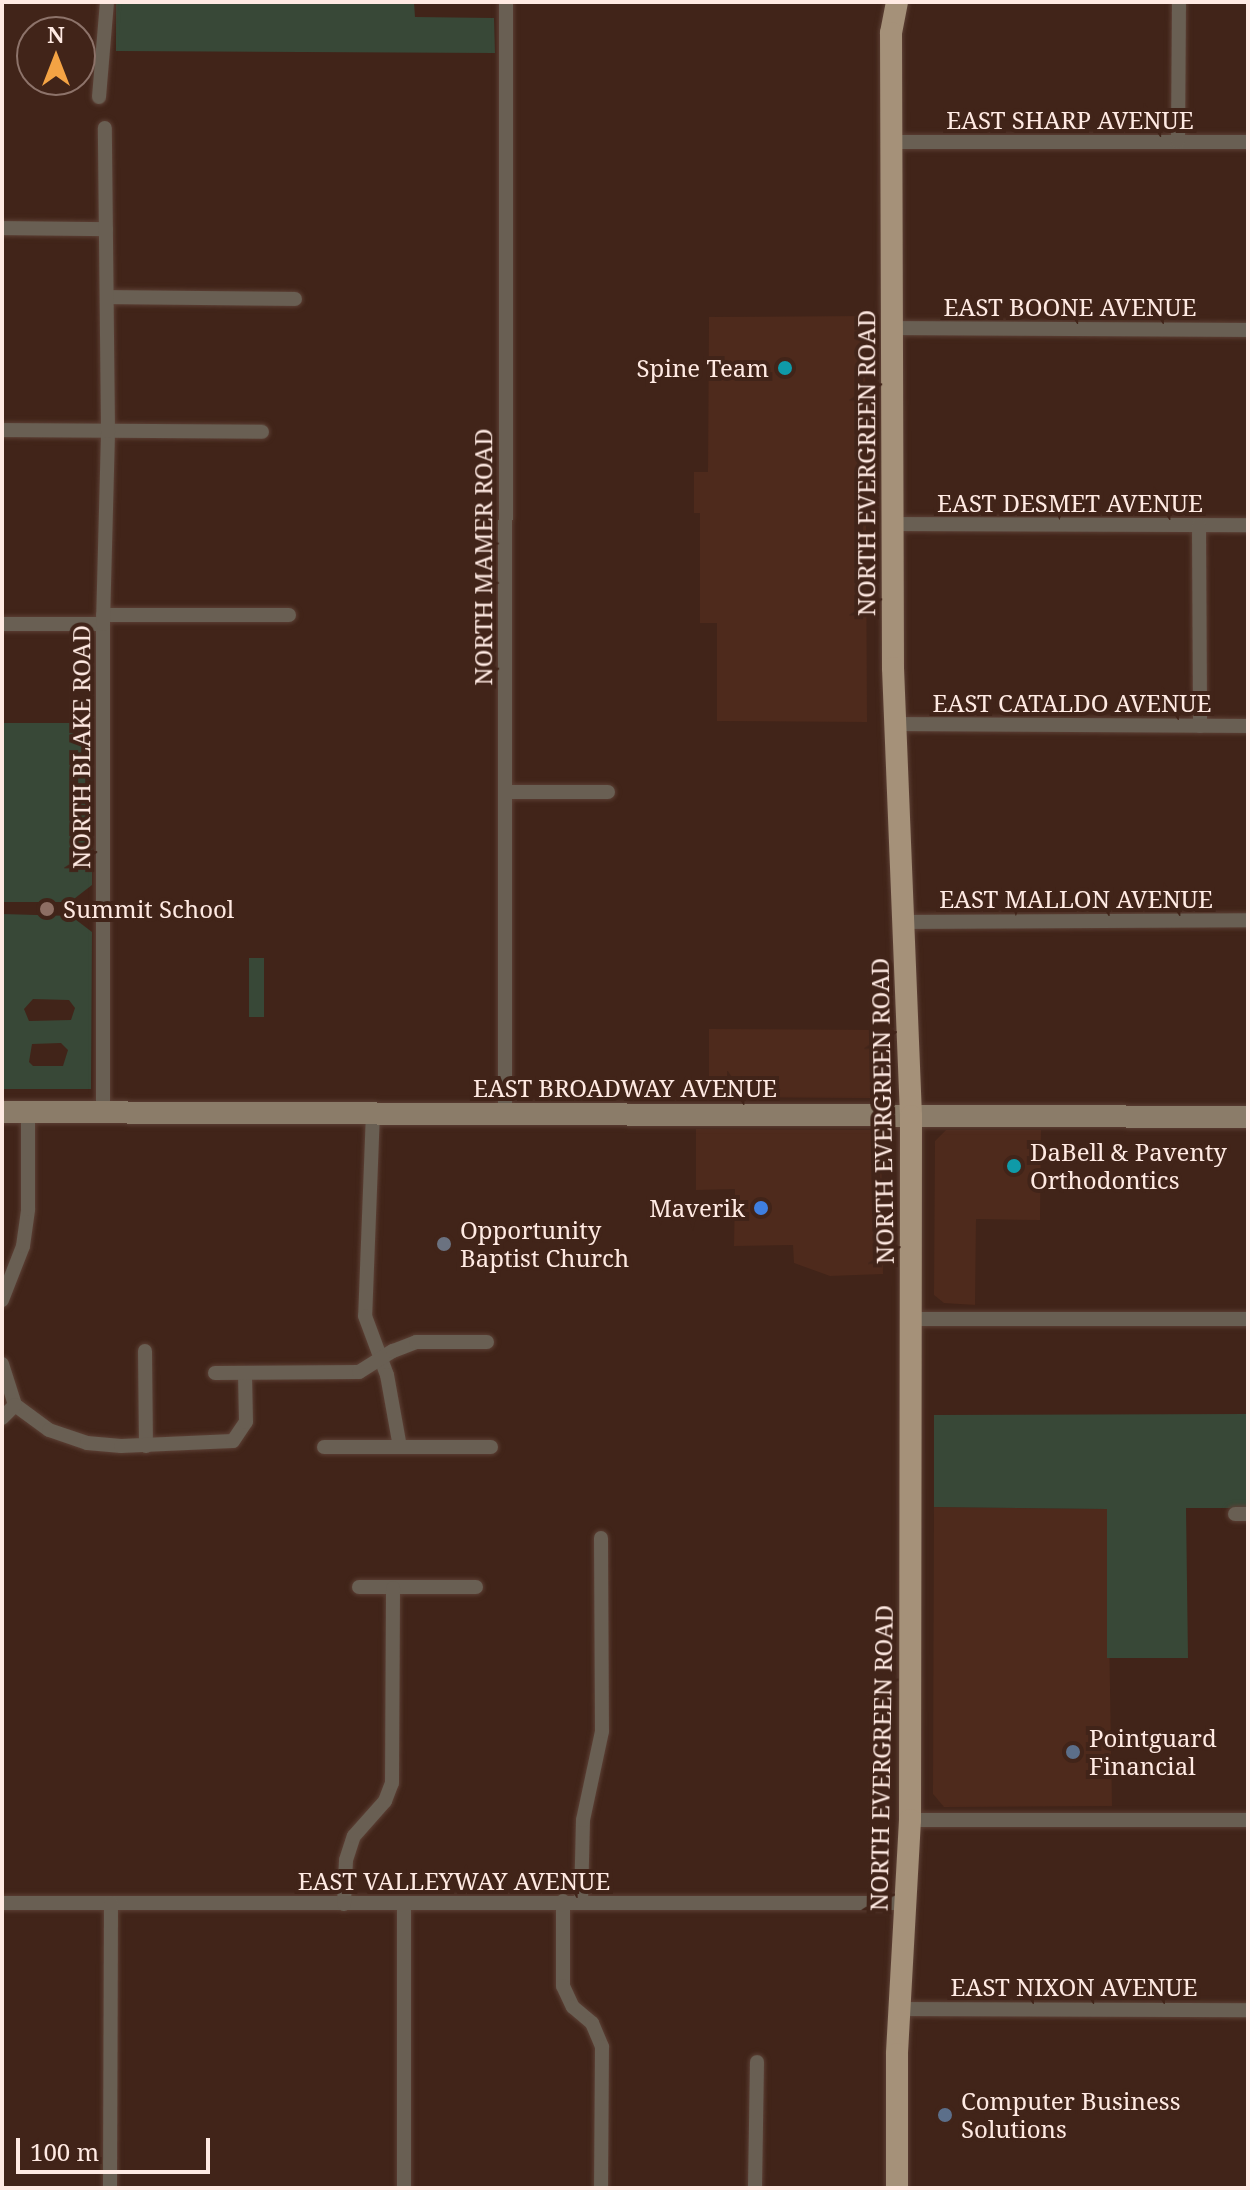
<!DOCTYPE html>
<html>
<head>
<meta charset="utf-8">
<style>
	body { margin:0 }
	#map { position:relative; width:1250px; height:2190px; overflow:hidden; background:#412419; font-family:"Noto Serif",serif }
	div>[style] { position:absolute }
	.built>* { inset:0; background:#4e2a1c }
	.green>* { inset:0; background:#384837; transform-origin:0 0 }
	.roads { filter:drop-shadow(0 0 2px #5c4035) drop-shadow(0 0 2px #5c4035) }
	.minor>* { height:14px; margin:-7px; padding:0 7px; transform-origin:7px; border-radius:7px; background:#695f53 }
	.secondary>* { height:22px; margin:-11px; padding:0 11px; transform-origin:11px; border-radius:11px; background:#8b7c69 }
	.primary>* { height:22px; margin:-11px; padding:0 11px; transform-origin:11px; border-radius:11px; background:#a59179 }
	.dots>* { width:22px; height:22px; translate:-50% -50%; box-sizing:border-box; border:4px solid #412419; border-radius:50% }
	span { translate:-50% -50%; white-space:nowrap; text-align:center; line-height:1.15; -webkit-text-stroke:8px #412419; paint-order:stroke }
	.street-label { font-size:24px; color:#ffeae3 }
	.poi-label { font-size:24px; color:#ffeae3 }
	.right { translate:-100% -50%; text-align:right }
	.left { translate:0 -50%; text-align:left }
	.frame { position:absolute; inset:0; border:4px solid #ffeae3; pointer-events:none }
	.north { position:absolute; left:16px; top:16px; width:80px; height:80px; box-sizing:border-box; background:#412419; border:2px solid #8d736a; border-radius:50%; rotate:0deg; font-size:22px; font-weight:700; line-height:32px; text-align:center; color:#ffeae3 }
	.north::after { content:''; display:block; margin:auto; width:28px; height:36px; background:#f4a344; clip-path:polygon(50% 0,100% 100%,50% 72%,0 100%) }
	.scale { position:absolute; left:16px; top:2138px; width:194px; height:36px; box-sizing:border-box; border:4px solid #ffeae3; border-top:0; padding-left:10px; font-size:24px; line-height:28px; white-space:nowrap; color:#ffeae3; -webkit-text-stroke:6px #412419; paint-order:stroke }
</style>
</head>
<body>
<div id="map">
	<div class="built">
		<div style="clip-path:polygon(865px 316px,867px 722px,717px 721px,717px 623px,700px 623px,700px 513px,694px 513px,694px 472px,708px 472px,709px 317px)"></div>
		<div style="clip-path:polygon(709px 1029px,882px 1030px,883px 1088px,874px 1098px,709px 1097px)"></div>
		<div style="clip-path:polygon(696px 1129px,870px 1130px,881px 1135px,883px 1274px,830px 1276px,794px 1263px,793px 1245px,734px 1246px,735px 1189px,696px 1190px)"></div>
		<div style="clip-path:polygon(946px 1130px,1041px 1130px,1040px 1220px,976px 1219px,975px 1305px,944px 1303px,934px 1295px,935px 1141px)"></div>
		<div style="clip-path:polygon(934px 1507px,1107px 1509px,1112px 1806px,944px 1807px,933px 1794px)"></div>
	</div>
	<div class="green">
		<div style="clip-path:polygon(116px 2px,414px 2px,415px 17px,494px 18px,495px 53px,116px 51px)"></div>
		<div style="clip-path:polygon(2px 723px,81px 723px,93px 731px,92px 885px,70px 902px,2px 902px)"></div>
		<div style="clip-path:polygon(evenodd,2px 914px,71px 916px,92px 932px,91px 1089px,2px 1089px,2px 914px,33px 999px,69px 1000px,75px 1008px,71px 1020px,29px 1021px,24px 1009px,33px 999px,2px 914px,61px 1043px,68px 1050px,63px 1066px,33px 1066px,29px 1062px,32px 1044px,61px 1043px)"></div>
		<div style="left:249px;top:958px;width:15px;height:59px"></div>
		<div style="clip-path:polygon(1248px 1414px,1248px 1508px,1186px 1508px,1188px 1658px,1107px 1658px,1107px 1509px,934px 1507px,934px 1415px)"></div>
	</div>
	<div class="roads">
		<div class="minor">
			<div style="left:99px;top:97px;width:95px;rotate:-85.2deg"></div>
			<div style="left:891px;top:142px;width:357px"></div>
			<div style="left:1178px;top:142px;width:140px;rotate:-89.6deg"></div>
			<div style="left:2px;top:228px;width:104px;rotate:0.6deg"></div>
			<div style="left:107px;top:297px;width:188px;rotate:0.6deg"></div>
			<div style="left:891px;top:328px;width:357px;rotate:0.3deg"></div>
			<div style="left:2px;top:430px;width:260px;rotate:0.4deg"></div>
			<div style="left:891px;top:524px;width:357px;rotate:0.2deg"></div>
			<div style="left:1199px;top:525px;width:201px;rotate:89.7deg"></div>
			<div style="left:103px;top:615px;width:186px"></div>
			<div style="left:2px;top:624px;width:101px"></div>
			<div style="left:895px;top:724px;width:353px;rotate:0.3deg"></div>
			<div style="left:505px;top:792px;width:103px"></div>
			<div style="left:905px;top:922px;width:343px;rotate:-0.3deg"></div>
			<div style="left:103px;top:1111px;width:487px;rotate:-90deg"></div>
			<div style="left:103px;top:624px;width:193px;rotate:-88.5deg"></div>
			<div style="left:108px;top:431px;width:303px;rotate:-90.6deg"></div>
			<div style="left:373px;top:1112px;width:204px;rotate:92.2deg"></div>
			<div style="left:365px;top:1316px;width:63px;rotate:69.6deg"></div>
			<div style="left:387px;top:1375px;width:73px;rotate:79.8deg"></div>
			<div style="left:505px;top:1113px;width:1111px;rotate:-89.95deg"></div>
			<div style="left:2px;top:1300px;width:58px;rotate:-68.7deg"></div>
			<div style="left:23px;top:1246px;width:37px;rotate:-82deg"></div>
			<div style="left:28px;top:1209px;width:97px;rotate:-90deg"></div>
			<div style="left:910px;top:1319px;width:338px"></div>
			<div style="left:145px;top:1351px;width:95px;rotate:89.4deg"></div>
			<div style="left:2px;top:1364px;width:43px;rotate:72.4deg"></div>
			<div style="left:15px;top:1405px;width:42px;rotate:36.3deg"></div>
			<div style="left:49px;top:1430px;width:40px;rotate:18.9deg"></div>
			<div style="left:87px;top:1443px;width:34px;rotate:5deg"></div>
			<div style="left:121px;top:1446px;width:112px;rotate:-2.6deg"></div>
			<div style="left:233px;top:1441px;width:23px;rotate:-56deg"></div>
			<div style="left:246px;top:1422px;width:49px;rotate:-91.2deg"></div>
			<div style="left:215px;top:1373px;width:144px;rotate:-0.4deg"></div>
			<div style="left:359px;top:1372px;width:40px;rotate:-32deg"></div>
			<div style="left:393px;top:1351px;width:25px;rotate:-21deg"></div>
			<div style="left:416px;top:1342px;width:71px"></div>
			<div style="left:2px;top:1418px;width:18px;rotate:-45deg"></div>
			<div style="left:324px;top:1447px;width:167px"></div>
			<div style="left:1235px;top:1514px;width:13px"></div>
			<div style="left:359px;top:1587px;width:117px"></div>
			<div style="left:910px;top:1820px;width:338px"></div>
			<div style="left:563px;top:1901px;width:85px;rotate:90deg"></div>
			<div style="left:563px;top:1986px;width:23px;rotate:65deg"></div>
			<div style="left:573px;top:2007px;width:25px;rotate:40deg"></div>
			<div style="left:592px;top:2023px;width:26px;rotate:67deg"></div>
			<div style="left:602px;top:2047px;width:141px;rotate:90.4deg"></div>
			<div style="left:581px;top:1902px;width:82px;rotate:-88.6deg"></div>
			<div style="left:583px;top:1820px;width:91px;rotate:-77.9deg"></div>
			<div style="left:602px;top:1731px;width:193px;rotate:-90.3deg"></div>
			<div style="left:2px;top:1903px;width:904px"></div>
			<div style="left:344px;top:1904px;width:44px;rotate:-87.4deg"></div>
			<div style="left:346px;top:1860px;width:25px;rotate:-72deg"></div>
			<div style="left:354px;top:1836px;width:47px;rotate:-48.5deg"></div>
			<div style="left:385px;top:1801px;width:19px;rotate:-69deg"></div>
			<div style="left:392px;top:1783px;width:195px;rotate:-89.7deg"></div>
			<div style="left:899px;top:2009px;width:349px;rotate:0.2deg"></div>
			<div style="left:110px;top:2188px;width:285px;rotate:-89.8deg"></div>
			<div style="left:404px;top:2188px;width:283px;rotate:-90deg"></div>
			<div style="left:755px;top:2188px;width:126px;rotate:-89.1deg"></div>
		</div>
		<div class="secondary">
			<div style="left:2px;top:1112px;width:1246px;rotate:0.23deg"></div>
		</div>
		<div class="primary">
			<div style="left:897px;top:2px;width:32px;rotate:101deg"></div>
			<div style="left:891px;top:33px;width:635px;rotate:89.82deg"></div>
			<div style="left:893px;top:668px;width:448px;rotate:87.7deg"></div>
			<div style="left:911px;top:1116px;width:704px;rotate:90.08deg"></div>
			<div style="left:910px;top:1820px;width:234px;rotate:93.2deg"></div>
			<div style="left:897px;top:2054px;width:134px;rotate:90deg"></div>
		</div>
	</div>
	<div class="dots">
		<div style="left:785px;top:368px;background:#0f9aa8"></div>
		<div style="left:47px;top:909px;background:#8d6e63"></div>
		<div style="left:1014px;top:1166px;background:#0f9aa8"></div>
		<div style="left:761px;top:1208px;background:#3f7fe0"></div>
		<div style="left:444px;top:1244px;background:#6b7280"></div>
		<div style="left:1073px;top:1752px;background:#5c6f8a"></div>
		<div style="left:945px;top:2115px;background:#5c6f8a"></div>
	</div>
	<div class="street-label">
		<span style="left:1070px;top:120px">EAST SHARP AVENUE</span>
		<span style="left:1070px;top:307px">EAST BOONE AVENUE</span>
		<span style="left:866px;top:463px;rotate:-90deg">NORTH EVERGREEN ROAD</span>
		<span style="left:1070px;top:503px">EAST DESMET AVENUE</span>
		<span style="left:483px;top:557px;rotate:-90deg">NORTH MAMER ROAD</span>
		<span style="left:1072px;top:703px">EAST CATALDO AVENUE</span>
		<span style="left:81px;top:747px;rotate:-90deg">NORTH BLAKE ROAD</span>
		<span style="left:1076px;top:899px">EAST MALLON AVENUE</span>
		<span style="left:625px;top:1088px">EAST BROADWAY AVENUE</span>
		<span style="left:882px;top:1111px;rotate:-91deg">NORTH EVERGREEN ROAD</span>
		<span style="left:881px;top:1758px;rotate:-89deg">NORTH EVERGREEN ROAD</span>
		<span style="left:454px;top:1881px">EAST VALLEYWAY AVENUE</span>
		<span style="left:1074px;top:1987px">EAST NIXON AVENUE</span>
	</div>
	<div class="poi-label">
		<span class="right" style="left:769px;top:368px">Spine Team</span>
		<span class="left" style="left:63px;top:909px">Summit School</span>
		<span class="left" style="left:1030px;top:1166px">DaBell &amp; Paventy<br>Orthodontics</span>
		<span class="right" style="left:745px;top:1208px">Maverik</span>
		<span class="left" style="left:460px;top:1244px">Opportunity<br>Baptist Church</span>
		<span class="left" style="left:1089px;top:1752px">Pointguard<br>Financial</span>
		<span class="left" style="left:961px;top:2115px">Computer Business<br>Solutions</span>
	</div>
	<div class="frame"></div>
	<div class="north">N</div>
	<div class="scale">100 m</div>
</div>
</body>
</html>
